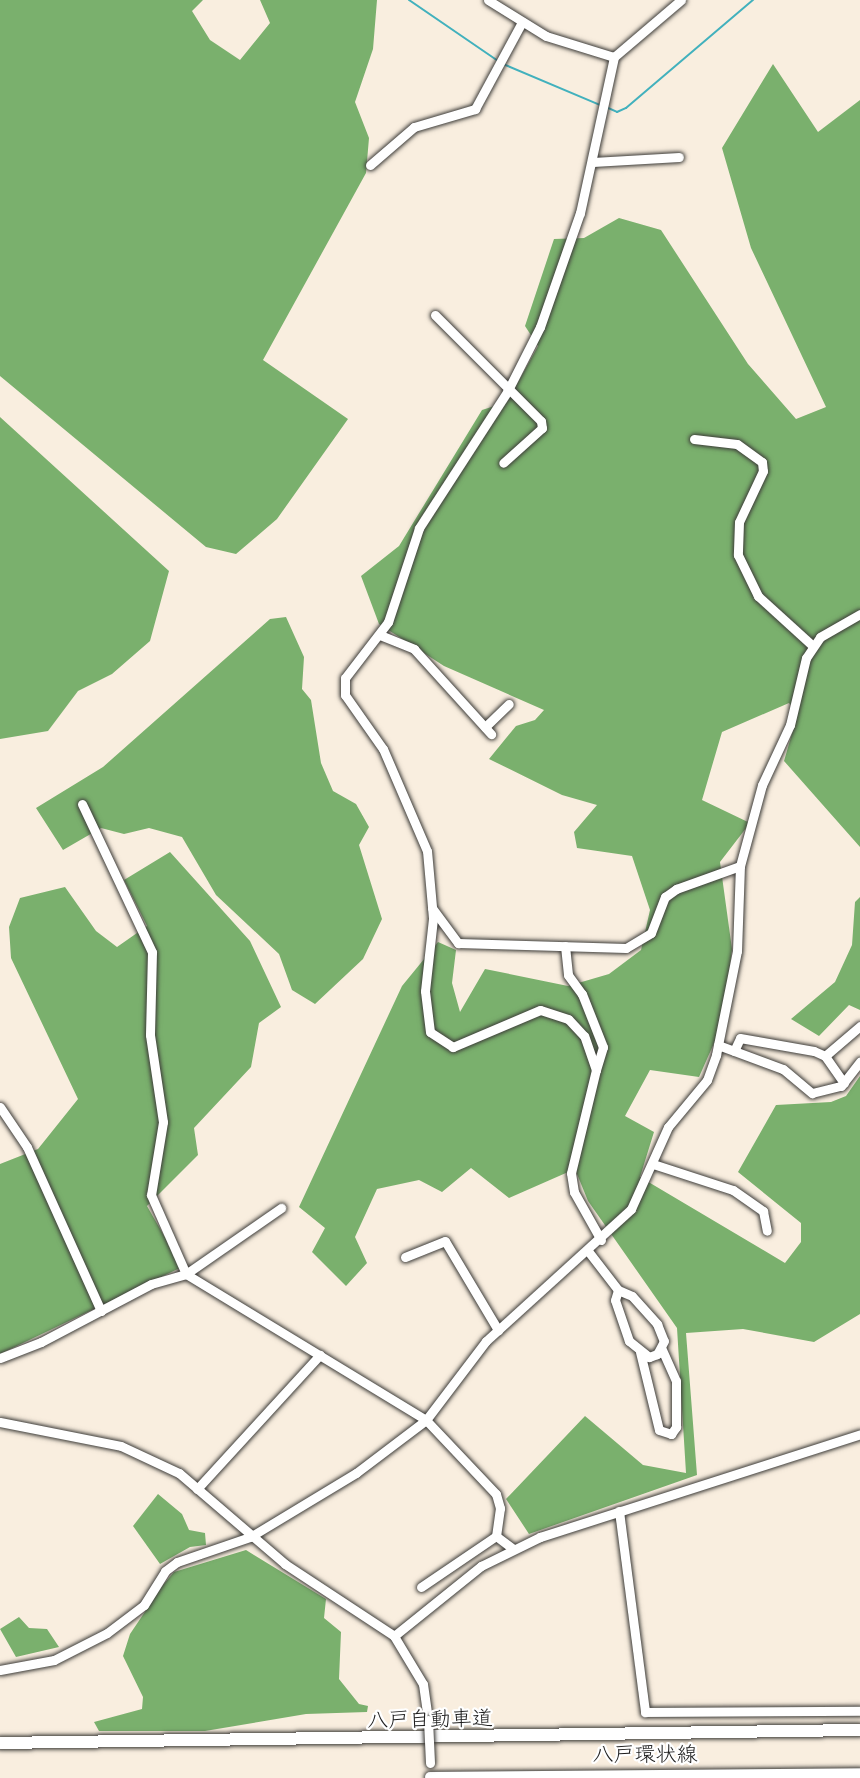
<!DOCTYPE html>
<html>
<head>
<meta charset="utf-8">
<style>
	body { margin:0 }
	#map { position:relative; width:860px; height:1778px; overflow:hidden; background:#f9eedf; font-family:Itim,"Klee One",sans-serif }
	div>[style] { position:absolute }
	.forest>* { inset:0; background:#7ab06d }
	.stream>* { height:2px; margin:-1px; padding:0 1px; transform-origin:1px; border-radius:1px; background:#42b1bd }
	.roads { filter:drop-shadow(0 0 2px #3d3c39) drop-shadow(0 0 2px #3d3c39) }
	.minor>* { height:9px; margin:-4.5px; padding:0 4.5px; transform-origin:4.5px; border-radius:4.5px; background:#fff }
	.major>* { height:10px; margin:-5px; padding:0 5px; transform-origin:5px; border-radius:5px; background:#fff }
	.highway>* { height:12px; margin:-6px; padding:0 6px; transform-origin:6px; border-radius:6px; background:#fff }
	.bridges { filter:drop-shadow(0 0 2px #3d3c39) drop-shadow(0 0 2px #3d3c39) }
	.minor-bridge>* { height:9px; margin:-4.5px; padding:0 4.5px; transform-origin:4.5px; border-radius:4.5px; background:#fff }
	span { translate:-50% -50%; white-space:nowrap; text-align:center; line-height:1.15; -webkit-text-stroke:4.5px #fff; paint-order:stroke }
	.street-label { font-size:21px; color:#1c1c1c }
</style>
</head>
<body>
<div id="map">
	<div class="forest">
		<div style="clip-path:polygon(0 0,203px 0,192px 11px,210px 40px,240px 60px,270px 23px,260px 0,377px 0,373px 49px,355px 102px,369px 138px,366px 173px,263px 360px,348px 419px,277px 519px,236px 554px,206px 547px,0 376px)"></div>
		<div style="clip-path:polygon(773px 64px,818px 132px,860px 100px,860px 847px,784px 761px,798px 713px,789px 703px,722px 732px,702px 800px,750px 823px,720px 862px,732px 949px,723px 1023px,699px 1077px,650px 1070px,625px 1116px,654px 1132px,640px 1177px,785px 1263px,801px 1242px,801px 1223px,738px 1172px,776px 1105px,831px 1102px,846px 1096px,860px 1076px,860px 1314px,814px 1342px,743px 1329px,686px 1333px,697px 1475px,529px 1534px,506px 1499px,585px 1416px,643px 1465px,686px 1473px,677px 1328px,588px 1201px,575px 1169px,509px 1198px,471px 1168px,442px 1192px,419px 1180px,377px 1189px,355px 1237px,367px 1263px,346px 1286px,312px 1252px,325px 1228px,299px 1207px,402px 986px,438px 942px,456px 950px,452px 983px,460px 1012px,485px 969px,568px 986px,609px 974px,641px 950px,650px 910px,632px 856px,577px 848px,574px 832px,597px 805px,562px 795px,489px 759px,516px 726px,535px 720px,544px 710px,444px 666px,379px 624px,361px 576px,399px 546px,482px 410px,507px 402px,538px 346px,525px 326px,554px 239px,584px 238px,619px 218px,661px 230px,748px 364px,796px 419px,826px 407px,751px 248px,722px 148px)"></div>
		<div style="clip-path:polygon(0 417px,169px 571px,150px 641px,112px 674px,78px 691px,48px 731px,0 739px)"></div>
		<div style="clip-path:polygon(286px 617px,304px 657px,302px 689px,311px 700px,321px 763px,333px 791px,356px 804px,369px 827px,359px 845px,382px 919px,363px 959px,315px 1004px,292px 990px,279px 954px,216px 895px,182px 837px,149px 828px,124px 834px,101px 828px,63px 850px,36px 808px,103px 767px,270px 619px)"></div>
		<div style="clip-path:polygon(170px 852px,250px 941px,281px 1007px,259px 1023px,251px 1067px,194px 1128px,198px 1155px,147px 1206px,182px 1267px,0 1354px,0 1164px,38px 1149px,78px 1099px,11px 958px,9px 927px,20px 898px,65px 887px,96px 931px,117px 947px,147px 926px,124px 880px)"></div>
		<div style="clip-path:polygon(860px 897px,860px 1010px,849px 1005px,819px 1036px,791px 1019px,835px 982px,852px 945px,855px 902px)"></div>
		<div style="clip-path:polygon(158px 1494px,182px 1514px,189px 1530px,205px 1533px,206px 1545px,190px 1547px,160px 1564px,133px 1526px)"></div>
		<div style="clip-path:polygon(246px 1550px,326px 1599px,324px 1618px,341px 1632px,339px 1679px,359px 1704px,368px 1706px,367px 1712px,306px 1714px,205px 1731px,99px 1731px,94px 1722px,142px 1709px,143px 1697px,123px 1656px,130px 1634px,163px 1585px,174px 1572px)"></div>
		<div style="clip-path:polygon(19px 1617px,29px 1628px,47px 1629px,59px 1647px,16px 1657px,0 1629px)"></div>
	</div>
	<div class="stream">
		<div style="left:409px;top:0;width:108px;rotate:34.4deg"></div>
		<div style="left:503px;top:64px;width:105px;rotate:22.9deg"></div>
		<div style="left:606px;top:107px;width:12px;rotate:24deg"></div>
		<div style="left:617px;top:112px;width:10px;rotate:-24deg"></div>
		<div style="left:626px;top:108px;width:167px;rotate:-40.4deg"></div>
	</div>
	<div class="roads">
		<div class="minor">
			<div style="left:488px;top:0;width:68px;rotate:31.8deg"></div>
			<div style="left:546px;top:36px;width:71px;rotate:17.2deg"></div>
			<div style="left:593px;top:162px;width:86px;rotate:-3.3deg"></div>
			<div style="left:370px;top:165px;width:58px;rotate:-40.8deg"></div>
			<div style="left:414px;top:127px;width:64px;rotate:-16.4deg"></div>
			<div style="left:475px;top:109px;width:99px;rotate:-61.6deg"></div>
			<div style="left:435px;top:315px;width:150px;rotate:45deg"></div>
			<div style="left:541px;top:421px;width:7px;rotate:82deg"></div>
			<div style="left:542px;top:428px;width:52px;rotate:138.1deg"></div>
			<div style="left:694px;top:439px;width:43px;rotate:6.6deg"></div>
			<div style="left:737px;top:444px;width:31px;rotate:36deg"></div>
			<div style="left:762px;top:462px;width:9px;rotate:84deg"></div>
			<div style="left:763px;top:471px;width:56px;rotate:115.2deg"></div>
			<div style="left:739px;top:522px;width:33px;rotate:92deg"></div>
			<div style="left:738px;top:555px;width:46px;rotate:64deg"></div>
			<div style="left:758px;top:596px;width:74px;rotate:42.3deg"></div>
			<div style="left:380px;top:635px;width:37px;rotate:22deg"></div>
			<div style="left:414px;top:649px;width:115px;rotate:47.8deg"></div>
			<div style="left:485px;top:727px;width:33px;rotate:-44deg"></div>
			<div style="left:82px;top:804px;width:164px;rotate:64.7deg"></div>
			<div style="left:152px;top:952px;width:83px;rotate:91.4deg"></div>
			<div style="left:150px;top:1035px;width:88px;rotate:81.5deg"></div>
			<div style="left:163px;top:1122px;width:74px;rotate:99.3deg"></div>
			<div style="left:151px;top:1195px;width:86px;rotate:66.1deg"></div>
			<div style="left:432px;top:908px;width:44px;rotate:53.4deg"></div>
			<div style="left:458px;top:943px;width:168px;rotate:1.7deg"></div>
			<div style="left:626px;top:948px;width:29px;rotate:-31deg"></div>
			<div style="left:651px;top:933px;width:39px;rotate:-69deg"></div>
			<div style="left:665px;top:897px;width:14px;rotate:-36deg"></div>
			<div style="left:676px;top:889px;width:68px;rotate:-19.8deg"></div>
			<div style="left:565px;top:946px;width:29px;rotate:84deg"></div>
			<div style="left:568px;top:975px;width:24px;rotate:54deg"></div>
			<div style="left:582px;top:994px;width:57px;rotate:68.4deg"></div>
			<div style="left:603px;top:1047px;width:24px;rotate:107deg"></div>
			<div style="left:718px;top:1045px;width:69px;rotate:20.3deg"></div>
			<div style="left:783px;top:1069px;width:38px;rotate:40deg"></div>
			<div style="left:812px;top:1093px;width:30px;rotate:-14deg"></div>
			<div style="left:841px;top:1086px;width:31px;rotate:-52deg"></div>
			<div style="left:734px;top:1051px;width:14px;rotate:-65deg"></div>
			<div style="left:740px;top:1038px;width:75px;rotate:10deg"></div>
			<div style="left:814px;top:1051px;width:12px;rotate:24deg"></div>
			<div style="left:825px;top:1056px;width:33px;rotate:55deg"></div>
			<div style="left:825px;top:1056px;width:46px;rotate:-40.6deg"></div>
			<div style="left:0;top:1107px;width:48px;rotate:56deg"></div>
			<div style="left:27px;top:1147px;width:180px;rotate:65.7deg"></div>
			<div style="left:653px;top:1164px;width:84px;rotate:18deg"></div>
			<div style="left:733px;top:1190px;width:37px;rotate:35deg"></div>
			<div style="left:763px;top:1211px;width:20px;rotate:79deg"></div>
			<div style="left:601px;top:1240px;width:55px;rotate:-119.4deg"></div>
			<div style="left:574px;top:1192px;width:19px;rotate:-99deg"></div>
			<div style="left:571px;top:1173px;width:106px;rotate:-76.4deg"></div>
			<div style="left:596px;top:1070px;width:36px;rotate:-109deg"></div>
			<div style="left:584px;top:1036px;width:23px;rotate:-133deg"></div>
			<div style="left:568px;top:1019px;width:29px;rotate:-162deg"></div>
			<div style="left:540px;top:1010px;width:95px;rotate:157deg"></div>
			<div style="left:453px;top:1047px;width:27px;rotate:-147deg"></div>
			<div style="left:430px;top:1032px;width:41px;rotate:-97deg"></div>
			<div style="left:425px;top:991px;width:73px;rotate:-83.7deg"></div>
			<div style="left:433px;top:918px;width:67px;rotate:-95.1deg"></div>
			<div style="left:427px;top:851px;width:111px;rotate:-113.3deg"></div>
			<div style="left:383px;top:749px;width:66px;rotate:-125.1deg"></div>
			<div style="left:345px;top:695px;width:17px;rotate:-90deg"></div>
			<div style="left:345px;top:678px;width:71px;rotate:-52.5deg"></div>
			<div style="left:388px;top:622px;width:99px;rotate:-71.7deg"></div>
			<div style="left:419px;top:528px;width:162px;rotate:-57.1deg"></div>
			<div style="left:507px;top:392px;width:73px;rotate:-63.1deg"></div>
			<div style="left:540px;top:327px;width:121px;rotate:-70.7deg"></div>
			<div style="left:580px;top:213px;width:160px;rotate:-77.7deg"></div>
			<div style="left:614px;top:57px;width:88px;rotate:-40.4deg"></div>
			<div style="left:588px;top:1251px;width:49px;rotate:52.4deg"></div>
			<div style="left:618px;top:1290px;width:15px;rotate:23deg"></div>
			<div style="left:632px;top:1296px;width:38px;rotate:48deg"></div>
			<div style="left:657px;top:1324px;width:18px;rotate:68deg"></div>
			<div style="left:664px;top:1341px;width:15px;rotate:118deg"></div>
			<div style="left:657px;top:1354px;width:9px;rotate:159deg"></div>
			<div style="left:649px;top:1357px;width:26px;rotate:-141deg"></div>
			<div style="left:629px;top:1341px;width:43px;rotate:-108.9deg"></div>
			<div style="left:615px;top:1300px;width:10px;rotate:-73deg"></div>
			<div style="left:405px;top:1257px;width:43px;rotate:-21.8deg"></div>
			<div style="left:445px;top:1241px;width:104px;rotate:59.2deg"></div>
			<div style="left:186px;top:1274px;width:281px;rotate:31.3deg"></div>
			<div style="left:426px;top:1420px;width:102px;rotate:46.6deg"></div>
			<div style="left:496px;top:1494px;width:15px;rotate:74deg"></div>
			<div style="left:500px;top:1508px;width:28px;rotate:98deg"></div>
			<div style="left:640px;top:1352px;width:80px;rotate:76.3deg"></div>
			<div style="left:659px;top:1430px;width:13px;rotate:18deg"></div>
			<div style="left:671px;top:1434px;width:9px;rotate:-54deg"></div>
			<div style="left:676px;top:1427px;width:46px;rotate:-90deg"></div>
			<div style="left:676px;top:1381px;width:35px;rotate:-114deg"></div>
			<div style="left:0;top:1358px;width:44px;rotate:-21.3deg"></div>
			<div style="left:41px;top:1342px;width:124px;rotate:-27.8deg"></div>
			<div style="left:151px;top:1284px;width:36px;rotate:-16deg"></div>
			<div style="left:186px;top:1274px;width:116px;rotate:-34.8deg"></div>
			<div style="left:0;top:1422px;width:123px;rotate:11.2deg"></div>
			<div style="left:121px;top:1446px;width:64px;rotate:25deg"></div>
			<div style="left:179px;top:1473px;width:140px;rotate:40.6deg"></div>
			<div style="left:285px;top:1564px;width:131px;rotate:33.4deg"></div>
			<div style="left:394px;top:1636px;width:56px;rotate:58.9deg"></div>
			<div style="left:423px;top:1684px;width:36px;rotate:82deg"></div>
			<div style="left:197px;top:1489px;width:182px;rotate:-47.5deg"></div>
			<div style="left:619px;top:1511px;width:203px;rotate:82.6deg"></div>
			<div style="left:645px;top:1712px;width:215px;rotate:-0.3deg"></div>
			<div style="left:421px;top:1587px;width:91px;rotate:-34.2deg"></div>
			<div style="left:496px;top:1536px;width:21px;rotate:37deg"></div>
			<div style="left:394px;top:1636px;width:112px;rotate:-38.8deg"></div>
			<div style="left:481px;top:1566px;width:66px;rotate:-26.2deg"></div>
			<div style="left:540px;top:1537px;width:336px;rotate:-17.8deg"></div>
			<div style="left:0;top:1670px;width:55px;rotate:-10.5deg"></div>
			<div style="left:54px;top:1660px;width:59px;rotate:-27deg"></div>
			<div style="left:107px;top:1633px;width:46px;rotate:-37.1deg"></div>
			<div style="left:144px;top:1605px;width:40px;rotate:-58deg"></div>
			<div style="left:165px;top:1571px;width:15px;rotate:-37deg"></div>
			<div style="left:177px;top:1562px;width:77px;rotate:-18.9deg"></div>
			<div style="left:250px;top:1537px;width:124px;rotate:-31.1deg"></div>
			<div style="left:356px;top:1473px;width:88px;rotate:-37.1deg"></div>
			<div style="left:426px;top:1420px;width:99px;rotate:-52.8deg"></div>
			<div style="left:486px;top:1341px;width:196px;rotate:-42.3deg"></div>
			<div style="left:631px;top:1209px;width:90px;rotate:-65.7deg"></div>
			<div style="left:668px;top:1127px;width:61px;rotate:-50.3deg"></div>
			<div style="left:707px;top:1080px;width:27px;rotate:-70deg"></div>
			<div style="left:716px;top:1055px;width:106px;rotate:-78.6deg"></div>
			<div style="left:737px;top:951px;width:85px;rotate:-88deg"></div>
			<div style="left:740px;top:866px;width:84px;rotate:-74.8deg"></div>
			<div style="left:762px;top:785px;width:66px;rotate:-65deg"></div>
			<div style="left:790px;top:725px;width:69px;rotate:-76.6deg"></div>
			<div style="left:806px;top:658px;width:25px;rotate:-56deg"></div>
			<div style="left:820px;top:637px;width:46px;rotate:-29.9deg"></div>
		</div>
		<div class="major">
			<div style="left:430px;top:1777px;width:430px;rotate:-0.5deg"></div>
		</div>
		<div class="highway">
			<div style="left:0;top:1743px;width:860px;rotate:-0.87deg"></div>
		</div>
	</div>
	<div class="bridges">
		<div class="minor-bridge">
			<div style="left:428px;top:1720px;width:43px;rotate:87.3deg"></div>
		</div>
	</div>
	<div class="street-label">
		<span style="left:430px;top:1719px;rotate:-1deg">八戸自動車道</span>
		<span style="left:645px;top:1754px">八戸環状線</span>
	</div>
</div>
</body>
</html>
